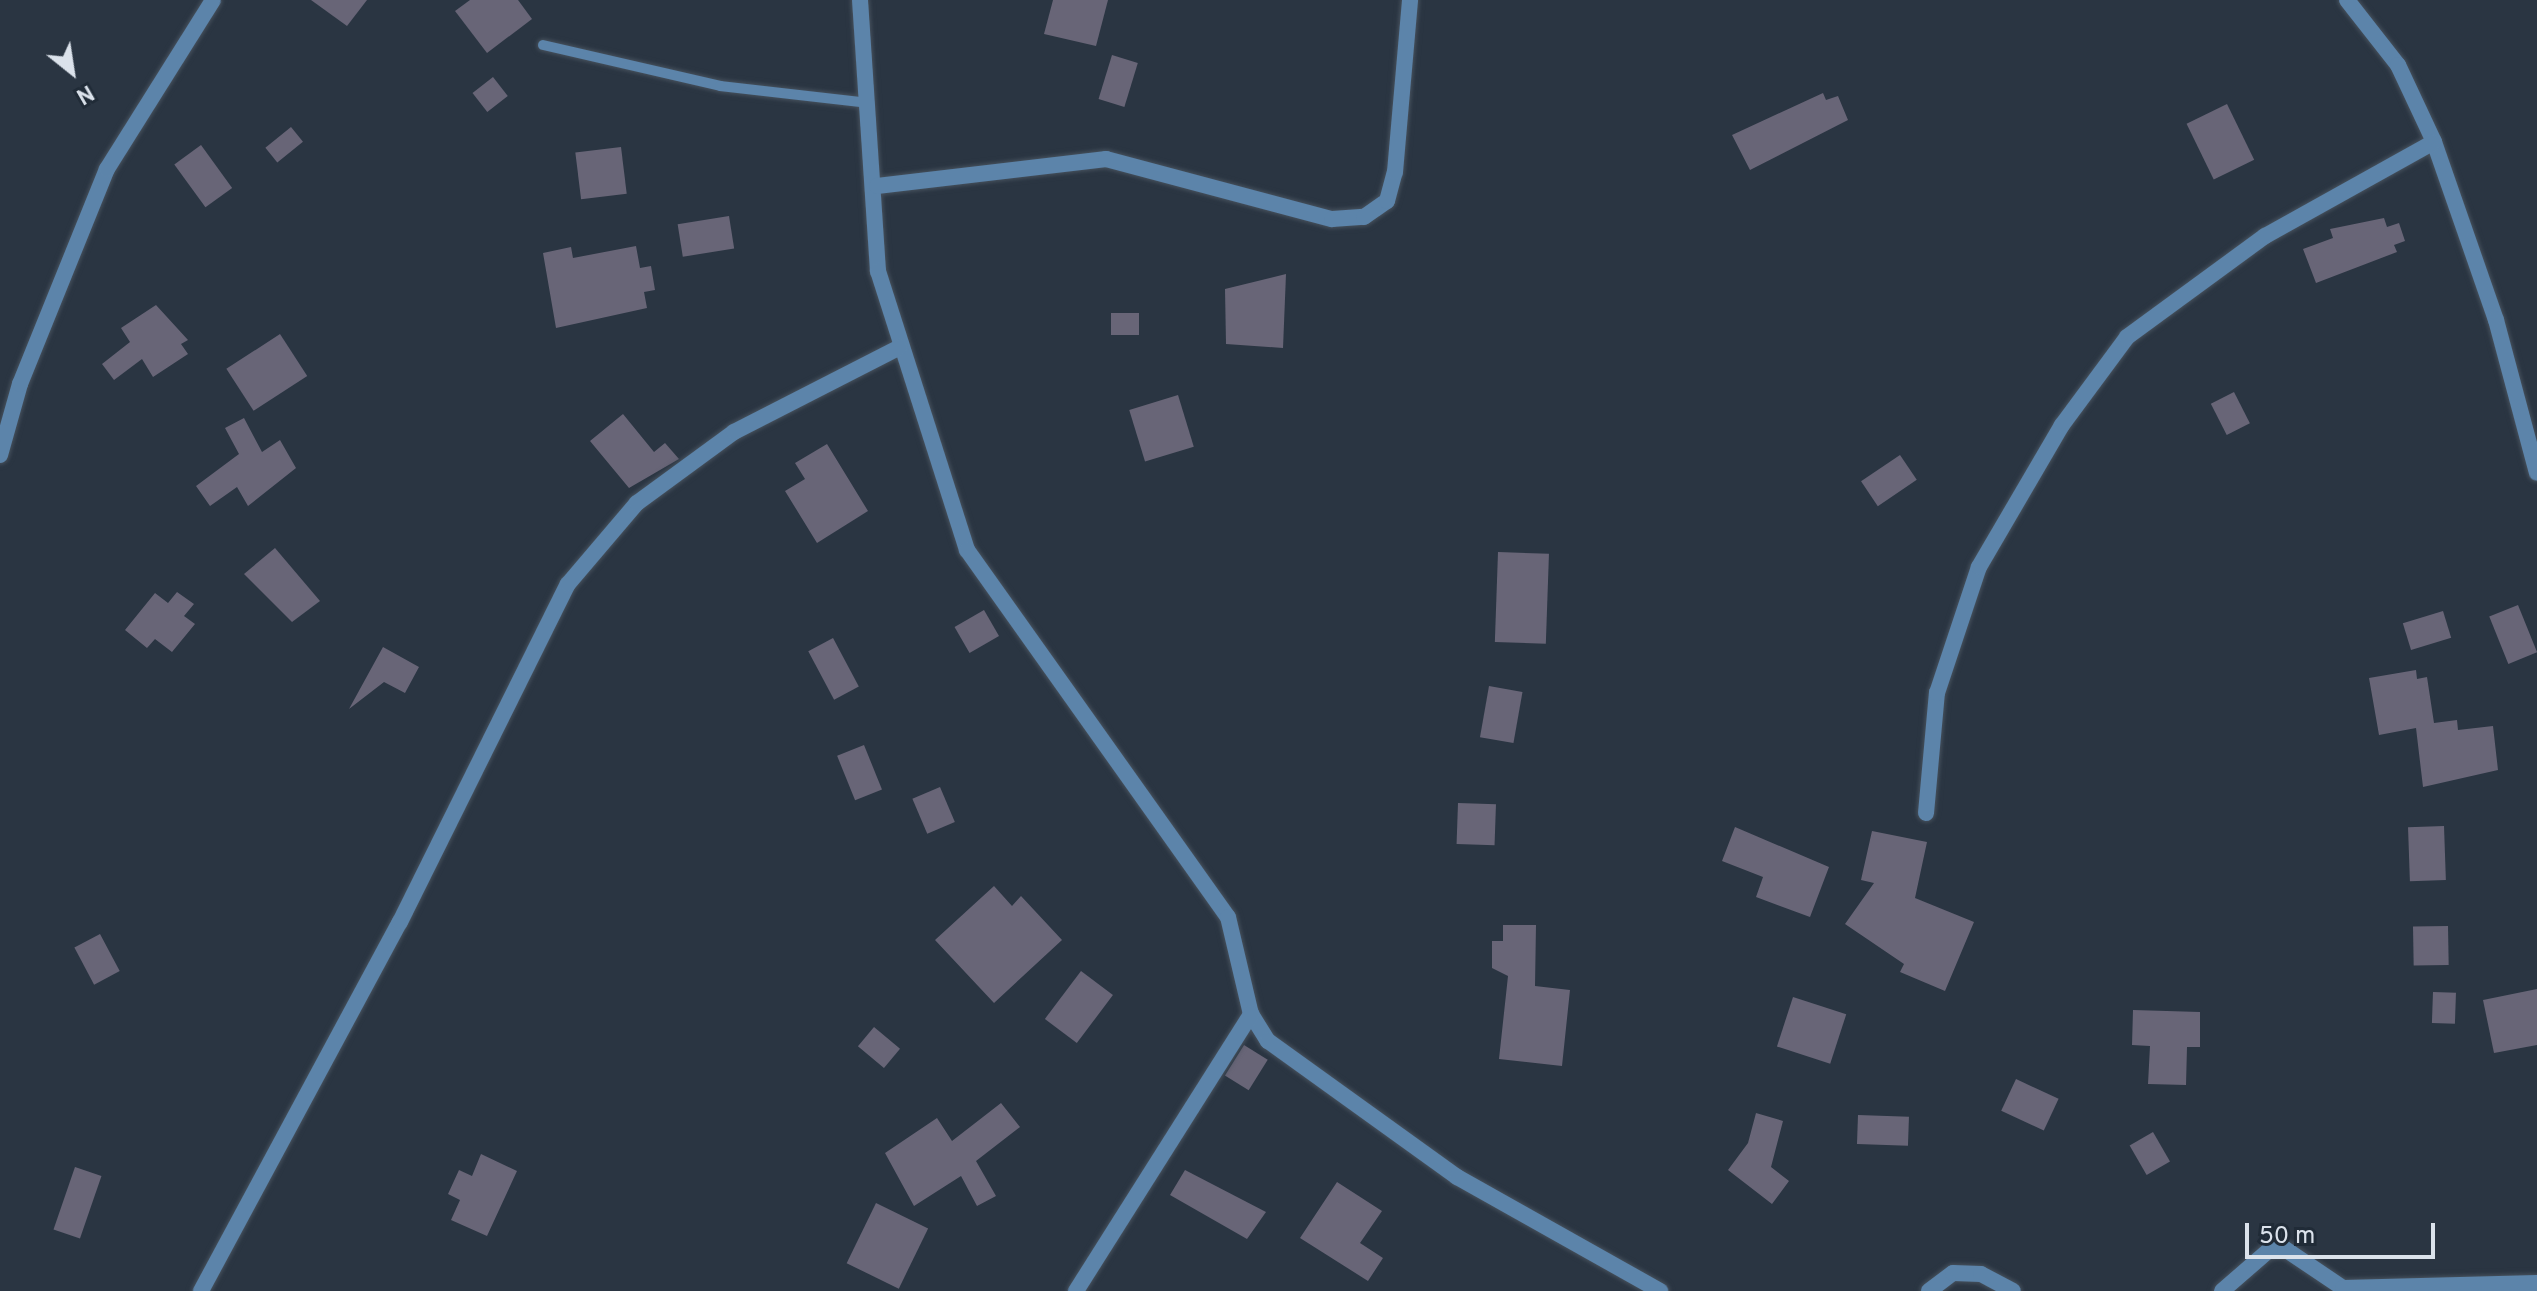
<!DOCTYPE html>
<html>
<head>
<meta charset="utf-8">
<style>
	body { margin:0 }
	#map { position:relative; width:2537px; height:1291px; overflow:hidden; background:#2a3542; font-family:Overpass,sans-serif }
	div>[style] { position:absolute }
	.building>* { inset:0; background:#686577; transform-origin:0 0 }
	.roads { filter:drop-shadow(0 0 2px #46515d) drop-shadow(0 0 2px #46515d) }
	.service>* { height:10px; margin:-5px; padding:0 5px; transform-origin:5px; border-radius:5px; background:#5c84aa }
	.minor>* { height:16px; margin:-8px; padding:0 8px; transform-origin:8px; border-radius:8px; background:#5c84aa }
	span { translate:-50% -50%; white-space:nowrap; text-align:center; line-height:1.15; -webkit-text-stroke:6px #202b37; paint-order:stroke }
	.north { position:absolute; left:32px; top:32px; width:80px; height:80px; -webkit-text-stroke:6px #202b37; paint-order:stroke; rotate:150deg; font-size:22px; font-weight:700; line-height:32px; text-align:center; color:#dbe2eb }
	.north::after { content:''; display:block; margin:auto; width:28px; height:36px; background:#dbe2eb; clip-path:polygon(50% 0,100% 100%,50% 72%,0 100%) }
	.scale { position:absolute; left:2245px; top:1223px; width:190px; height:36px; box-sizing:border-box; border:4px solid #dbe2eb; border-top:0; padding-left:10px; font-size:24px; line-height:28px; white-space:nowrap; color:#dbe2eb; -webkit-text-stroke:6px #202b37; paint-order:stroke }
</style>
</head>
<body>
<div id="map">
	<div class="building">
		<div style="clip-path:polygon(311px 0,367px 0,347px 26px)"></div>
		<div style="clip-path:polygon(470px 0,518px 0,532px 19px,487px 53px,455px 11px)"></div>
		<div style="clip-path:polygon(1053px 0,1108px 0,1096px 46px,1044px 34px)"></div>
		<div style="left:1112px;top:55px;width:27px;height:46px;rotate:17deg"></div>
		<div style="left:493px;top:77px;width:24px;height:26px;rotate:52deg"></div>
		<div style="clip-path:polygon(1823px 93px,1826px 100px,1838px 96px,1848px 120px,1750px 170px,1732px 135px)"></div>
		<div style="left:2227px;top:104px;width:62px;height:45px;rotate:64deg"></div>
		<div style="left:291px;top:127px;width:19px;height:33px;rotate:51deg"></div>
		<div style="left:201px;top:145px;width:53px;height:33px;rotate:54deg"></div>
		<div style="left:621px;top:147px;width:47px;height:46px;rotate:83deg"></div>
		<div style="left:729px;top:216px;width:33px;height:52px;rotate:81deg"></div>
		<div style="clip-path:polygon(2384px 218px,2387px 227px,2399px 223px,2405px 241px,2394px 245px,2397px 252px,2316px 283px,2303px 249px,2333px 238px,2330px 229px)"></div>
		<div style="clip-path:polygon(636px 246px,640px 268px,651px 266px,655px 290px,644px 292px,647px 308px,556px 328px,543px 253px,571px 247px,573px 258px)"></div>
		<div style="clip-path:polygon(1286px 274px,1283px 348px,1226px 344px,1225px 289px)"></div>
		<div style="clip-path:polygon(156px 305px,188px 340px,181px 344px,188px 354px,153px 377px,142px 359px,114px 380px,102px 364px,130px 342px,121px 328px)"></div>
		<div style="left:1111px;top:313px;width:28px;height:22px"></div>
		<div style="left:280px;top:334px;width:50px;height:64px;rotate:57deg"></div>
		<div style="left:2234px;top:392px;width:35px;height:26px;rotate:63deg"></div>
		<div style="left:1178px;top:395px;width:54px;height:51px;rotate:73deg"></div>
		<div style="clip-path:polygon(623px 414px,654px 452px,665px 443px,679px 459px,629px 488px,590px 441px)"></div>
		<div style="clip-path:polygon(244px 418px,262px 452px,280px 440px,296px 468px,248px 506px,237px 487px,210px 506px,196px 486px,239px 454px,225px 428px)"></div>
		<div style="clip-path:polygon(827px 444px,868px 511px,817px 543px,785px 491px,805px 479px,795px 463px)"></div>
		<div style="left:1900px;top:455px;width:30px;height:47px;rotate:56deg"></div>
		<div style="clip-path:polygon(275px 548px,320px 601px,292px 622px,244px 574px)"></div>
		<div style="left:1498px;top:552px;width:51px;height:90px;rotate:2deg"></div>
		<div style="clip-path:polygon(177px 592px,194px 604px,184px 616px,195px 624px,172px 652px,155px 639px,147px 648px,125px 630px,155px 593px,168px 603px)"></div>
		<div style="left:2518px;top:605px;width:51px;height:31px;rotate:68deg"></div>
		<div style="left:984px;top:610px;width:30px;height:34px;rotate:60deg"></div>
		<div style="left:2443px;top:611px;width:28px;height:42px;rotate:73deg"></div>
		<div style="left:833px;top:638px;width:55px;height:28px;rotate:62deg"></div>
		<div style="clip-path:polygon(383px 647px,419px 667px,405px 693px,384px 682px,349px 709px)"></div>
		<div style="clip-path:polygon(2416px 670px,2417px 679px,2427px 677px,2434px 723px,2457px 720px,2458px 730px,2493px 726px,2498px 770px,2423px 787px,2416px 728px,2379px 735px,2369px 678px)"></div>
		<div style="left:1489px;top:686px;width:34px;height:52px;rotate:10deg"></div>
		<div style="left:864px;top:745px;width:48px;height:29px;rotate:68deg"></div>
		<div style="left:940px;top:787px;width:38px;height:30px;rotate:67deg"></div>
		<div style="left:1458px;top:803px;width:38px;height:41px;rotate:2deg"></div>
		<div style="left:2444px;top:826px;width:54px;height:36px;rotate:88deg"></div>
		<div style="clip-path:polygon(1735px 827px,1829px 867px,1810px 917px,1756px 897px,1763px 877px,1722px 861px)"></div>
		<div style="clip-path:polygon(1872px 831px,1927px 842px,1915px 898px,1974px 922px,1945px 991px,1900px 972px,1904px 964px,1845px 924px,1874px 883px,1861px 880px)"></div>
		<div style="clip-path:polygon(994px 886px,1012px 906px,1021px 896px,1062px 940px,994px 1003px,935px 940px)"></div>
		<div style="clip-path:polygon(1503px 925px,1536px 925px,1535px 986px,1570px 990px,1562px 1066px,1499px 1059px,1508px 976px,1492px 968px,1492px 941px,1503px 941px)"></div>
		<div style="left:2448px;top:926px;width:39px;height:35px;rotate:89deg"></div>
		<div style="left:100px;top:934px;width:42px;height:29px;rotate:62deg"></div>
		<div style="left:1081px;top:971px;width:40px;height:60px;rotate:37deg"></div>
		<div style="clip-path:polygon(2537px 989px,2537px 1045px,2494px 1053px,2483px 1000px)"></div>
		<div style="left:2433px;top:992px;width:23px;height:31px;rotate:2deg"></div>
		<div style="left:1793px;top:997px;width:56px;height:52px;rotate:18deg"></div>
		<div style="clip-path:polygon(2133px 1010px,2200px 1012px,2200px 1047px,2187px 1047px,2186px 1085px,2148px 1084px,2150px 1046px,2132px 1045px)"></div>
		<div style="left:874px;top:1027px;width:34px;height:25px;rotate:40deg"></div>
		<div style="left:1244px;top:1045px;width:28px;height:36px;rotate:32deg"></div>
		<div style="left:2016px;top:1079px;width:47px;height:35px;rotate:25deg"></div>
		<div style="clip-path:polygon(1001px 1103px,1020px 1127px,976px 1161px,996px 1196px,977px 1206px,961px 1176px,914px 1206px,885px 1153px,937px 1118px,952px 1141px)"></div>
		<div style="clip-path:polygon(1756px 1113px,1783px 1121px,1771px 1167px,1789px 1181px,1772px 1204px,1728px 1170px,1748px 1143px)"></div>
		<div style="left:1858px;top:1115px;width:51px;height:29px;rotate:2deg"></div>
		<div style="left:2153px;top:1132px;width:34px;height:27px;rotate:60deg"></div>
		<div style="clip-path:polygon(481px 1154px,517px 1171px,487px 1236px,451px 1220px,460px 1200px,448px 1194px,459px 1170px,472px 1176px)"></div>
		<div style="left:75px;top:1167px;width:28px;height:66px;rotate:19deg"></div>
		<div style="clip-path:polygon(1185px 1170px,1266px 1212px,1247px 1239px,1170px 1195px)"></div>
		<div style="clip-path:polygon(1337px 1182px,1382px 1211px,1360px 1243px,1383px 1258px,1368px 1281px,1300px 1238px)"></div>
		<div style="left:876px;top:1203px;width:58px;height:67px;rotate:26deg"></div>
	</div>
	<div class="roads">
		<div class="service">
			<div style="left:543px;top:45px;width:182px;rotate:13deg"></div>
			<div style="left:720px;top:86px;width:150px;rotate:6.5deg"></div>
		</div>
		<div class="minor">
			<div style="left:860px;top:0;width:272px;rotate:86.2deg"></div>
			<div style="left:878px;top:271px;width:293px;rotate:72.3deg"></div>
			<div style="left:967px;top:550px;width:450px;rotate:54.6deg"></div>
			<div style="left:1228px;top:917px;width:100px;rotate:76.7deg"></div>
			<div style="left:1251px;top:1014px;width:32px;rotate:58deg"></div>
			<div style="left:1268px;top:1041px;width:233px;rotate:35.7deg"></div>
			<div style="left:1457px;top:1177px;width:233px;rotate:29.3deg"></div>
			<div style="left:2347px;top:0;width:83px;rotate:51.9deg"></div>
			<div style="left:2398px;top:65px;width:85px;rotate:64.9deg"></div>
			<div style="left:2434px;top:142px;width:188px;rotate:70.8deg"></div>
			<div style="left:2496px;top:320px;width:158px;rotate:75deg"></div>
			<div style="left:877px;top:186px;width:231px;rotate:-6.7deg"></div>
			<div style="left:1106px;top:159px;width:234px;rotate:14.9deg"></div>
			<div style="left:1332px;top:219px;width:32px;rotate:-4deg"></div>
			<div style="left:1364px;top:217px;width:28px;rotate:-35deg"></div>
			<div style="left:1387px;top:201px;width:30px;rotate:-75deg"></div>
			<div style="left:1395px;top:172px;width:173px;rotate:-85deg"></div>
			<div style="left:0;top:455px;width:74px;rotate:-74.3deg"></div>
			<div style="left:20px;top:384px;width:232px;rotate:-68deg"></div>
			<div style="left:107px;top:169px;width:199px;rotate:-57.9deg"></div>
			<div style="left:1926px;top:813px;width:121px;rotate:-84.8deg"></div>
			<div style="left:1937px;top:693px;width:133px;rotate:-71.6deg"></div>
			<div style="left:1979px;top:567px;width:164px;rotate:-59.7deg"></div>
			<div style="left:2062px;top:425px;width:109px;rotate:-53.5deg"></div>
			<div style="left:2127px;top:337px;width:171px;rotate:-36.2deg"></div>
			<div style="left:2265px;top:236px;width:193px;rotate:-29.1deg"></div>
			<div style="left:201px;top:1291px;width:419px;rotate:-61.7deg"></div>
			<div style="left:400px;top:922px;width:377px;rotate:-63.6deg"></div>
			<div style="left:568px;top:584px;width:106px;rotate:-49.6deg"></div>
			<div style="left:637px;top:503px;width:120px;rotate:-36.2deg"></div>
			<div style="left:734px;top:432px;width:186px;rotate:-27.1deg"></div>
			<div style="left:1076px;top:1291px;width:328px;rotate:-57.7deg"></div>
			<div style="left:1929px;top:1291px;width:30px;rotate:-37deg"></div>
			<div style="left:1953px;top:1273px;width:28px;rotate:2deg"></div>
			<div style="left:1981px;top:1274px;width:36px;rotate:28deg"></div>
			<div style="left:2222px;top:1291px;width:61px;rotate:-41deg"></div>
			<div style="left:2268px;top:1251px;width:17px;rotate:-7deg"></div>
			<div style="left:2285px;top:1249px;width:70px;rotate:33.9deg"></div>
			<div style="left:2343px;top:1288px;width:194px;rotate:-1.5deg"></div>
		</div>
	</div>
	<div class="north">N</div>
	<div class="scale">50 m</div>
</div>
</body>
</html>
